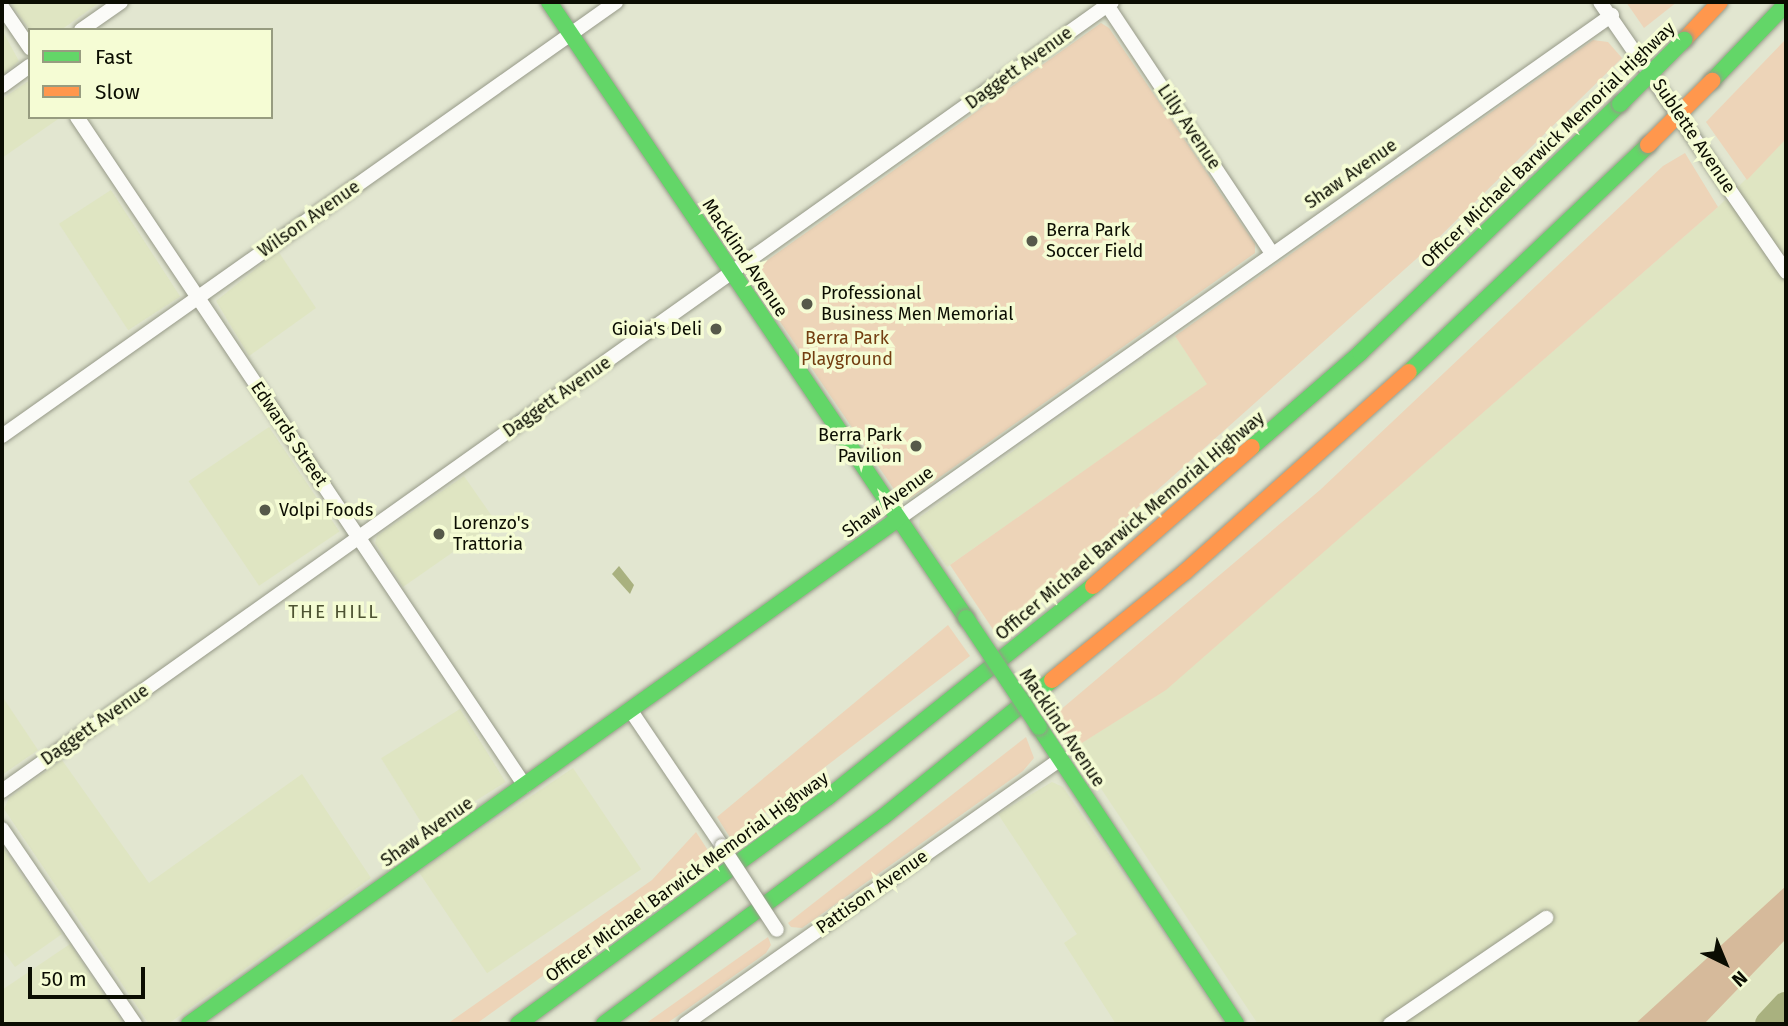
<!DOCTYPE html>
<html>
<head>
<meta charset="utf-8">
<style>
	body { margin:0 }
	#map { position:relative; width:1788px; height:1026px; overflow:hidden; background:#e2e6d0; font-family:"Fira Sans",sans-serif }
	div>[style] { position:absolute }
	.built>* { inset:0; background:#dfe5c2; transform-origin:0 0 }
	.green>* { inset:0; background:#edd4b8 }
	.forest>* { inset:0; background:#d6ba9b }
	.water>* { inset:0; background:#a9b17f }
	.river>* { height:28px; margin:-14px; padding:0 14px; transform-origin:14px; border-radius:14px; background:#a9b17f }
	.roads { filter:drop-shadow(0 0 2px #979a89) drop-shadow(0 0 2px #979a89) }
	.street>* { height:14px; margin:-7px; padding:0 7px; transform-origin:7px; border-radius:7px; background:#fbfbf8 }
	.fast>* { height:16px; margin:-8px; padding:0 8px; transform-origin:8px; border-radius:8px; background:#63d668 }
	.slow>* { height:16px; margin:-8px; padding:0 8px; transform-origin:8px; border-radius:8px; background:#ff974d }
	.bridges { filter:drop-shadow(0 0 2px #979a89) drop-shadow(0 0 2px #979a89) }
	.street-bridge>* { height:14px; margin:-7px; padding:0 7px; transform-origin:7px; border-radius:7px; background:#fbfbf8 }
	.fast-bridge>* { height:16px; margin:-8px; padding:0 8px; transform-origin:8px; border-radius:8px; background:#63d668 }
	.slow-bridge>* { height:16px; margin:-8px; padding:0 8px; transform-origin:8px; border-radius:8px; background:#ff974d }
	.dots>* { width:19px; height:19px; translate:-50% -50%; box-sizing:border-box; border:4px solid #f5fcd4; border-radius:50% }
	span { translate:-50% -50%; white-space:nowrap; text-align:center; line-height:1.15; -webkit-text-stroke:7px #f5fcd4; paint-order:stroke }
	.street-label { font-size:18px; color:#0b0d02 }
	.poi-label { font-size:18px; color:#0b0d02 }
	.left { translate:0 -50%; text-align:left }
	.right { translate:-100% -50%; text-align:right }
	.park-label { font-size:18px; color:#733e11 }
	.neighbourhood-label { font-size:19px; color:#4e5332; letter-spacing:2px }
	.frame { position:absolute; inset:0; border:4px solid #0b0d02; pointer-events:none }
	.legend { position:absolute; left:28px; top:28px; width:245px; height:91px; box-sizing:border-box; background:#f5fcd4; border:2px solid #979c80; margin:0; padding:9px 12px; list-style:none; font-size:21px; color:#0b0d02 }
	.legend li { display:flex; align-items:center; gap:14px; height:35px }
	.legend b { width:35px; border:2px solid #979c80 }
	.north { position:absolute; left:1690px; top:928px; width:70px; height:70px; -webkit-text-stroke:5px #f5fcd4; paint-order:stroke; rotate:137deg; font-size:19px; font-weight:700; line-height:28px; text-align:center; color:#0b0d02 }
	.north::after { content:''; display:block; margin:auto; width:24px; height:32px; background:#0b0d02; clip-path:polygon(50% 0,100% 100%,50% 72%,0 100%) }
	.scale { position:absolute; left:28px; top:967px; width:117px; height:32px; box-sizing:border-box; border:4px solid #0b0d02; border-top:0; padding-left:9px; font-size:21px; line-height:24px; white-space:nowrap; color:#0b0d02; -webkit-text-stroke:5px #f5fcd4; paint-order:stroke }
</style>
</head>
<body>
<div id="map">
	<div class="built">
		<div style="clip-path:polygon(17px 2px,100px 2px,61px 30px,30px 30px,12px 5px)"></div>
		<div style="clip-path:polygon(2px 30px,19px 61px,2px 76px)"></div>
		<div style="clip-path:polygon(30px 80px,30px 117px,61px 117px,2px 158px,2px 99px)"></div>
		<div style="clip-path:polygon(1786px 139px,1786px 1024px,1258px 1024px,1074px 748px,1166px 689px,1718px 207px)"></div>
		<div style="left:111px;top:190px;width:127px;height:62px;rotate:57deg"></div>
		<div style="clip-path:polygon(278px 251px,316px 308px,249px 356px,216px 301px)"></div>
		<div style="clip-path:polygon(1175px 336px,1208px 384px,947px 567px,919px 527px,920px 517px)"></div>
		<div style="left:269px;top:427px;width:126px;height:97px;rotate:56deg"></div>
		<div style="clip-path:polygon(464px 476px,496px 522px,403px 587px,375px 543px,377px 536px)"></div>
		<div style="clip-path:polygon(2px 696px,38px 750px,2px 775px)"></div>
		<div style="left:460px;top:709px;width:86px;height:93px;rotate:58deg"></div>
		<div style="clip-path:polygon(62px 760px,149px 883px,302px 774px,371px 878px,168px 1024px,149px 1024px,4px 809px,9px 798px)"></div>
		<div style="left:573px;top:768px;width:122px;height:186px;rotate:56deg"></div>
		<div style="clip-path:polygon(1052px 782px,1063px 787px,1225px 1024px,1116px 1024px,1064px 943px,1077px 934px,998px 814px)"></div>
		<div style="clip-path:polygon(2px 847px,62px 934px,15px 967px,2px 949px)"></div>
		<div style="clip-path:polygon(70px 944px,123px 1024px,2px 1024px,2px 990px)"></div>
	</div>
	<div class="green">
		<div style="clip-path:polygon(1626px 2px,1677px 2px,1644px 28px)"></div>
		<div style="clip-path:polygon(1101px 23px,1109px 28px,1255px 244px,1255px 253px,909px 499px,900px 498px,753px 282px,752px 271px)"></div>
		<div style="clip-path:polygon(1786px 39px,1786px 139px,1747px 180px,1706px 122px)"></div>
		<div style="clip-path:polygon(1593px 40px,1608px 42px,1622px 58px,1424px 252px,996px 634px,950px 565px,1207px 384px,1175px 336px)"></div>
		<div style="clip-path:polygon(1685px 153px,1718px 207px,1166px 690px,1074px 748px,1052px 717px,1320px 490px,1663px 166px)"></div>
		<div style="clip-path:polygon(948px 625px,970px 656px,731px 839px,717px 817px)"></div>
		<div style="clip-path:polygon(1026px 737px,1034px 758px,1023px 771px,802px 928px,791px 927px,788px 923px)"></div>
		<div style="clip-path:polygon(696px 832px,711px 855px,476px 1024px,447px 1024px,652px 880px)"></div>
		<div style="clip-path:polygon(768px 937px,771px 945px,766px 953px,666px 1024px,645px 1024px)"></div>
	</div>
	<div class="forest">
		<div style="clip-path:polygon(1786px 886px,1786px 939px,1704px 1024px,1635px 1024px)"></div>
	</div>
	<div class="water">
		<div style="clip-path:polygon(619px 566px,634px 585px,630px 594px,612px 574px)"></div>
	</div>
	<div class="river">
		<div style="left:1769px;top:1024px;width:25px;rotate:-47deg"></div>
	</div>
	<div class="roads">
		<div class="street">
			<div style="left:1105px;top:2px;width:301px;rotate:56.4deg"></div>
			<div style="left:1600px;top:2px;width:328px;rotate:55.4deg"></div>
			<div style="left:2px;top:7px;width:50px;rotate:55.7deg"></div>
			<div style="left:81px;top:30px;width:49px;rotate:-35deg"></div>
			<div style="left:2px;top:86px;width:34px;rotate:-36deg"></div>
			<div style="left:77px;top:117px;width:805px;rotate:56.19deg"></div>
			<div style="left:2px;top:436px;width:752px;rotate:-35.25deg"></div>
			<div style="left:898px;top:519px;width:874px;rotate:-35.22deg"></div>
			<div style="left:631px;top:711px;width:163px;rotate:56deg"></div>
			<div style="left:2px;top:791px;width:1362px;rotate:-35.41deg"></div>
			<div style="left:2px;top:829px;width:236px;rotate:55.7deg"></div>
			<div style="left:685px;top:1024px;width:460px;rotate:-35.2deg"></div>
			<div style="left:1390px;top:1024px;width:189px;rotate:-34.2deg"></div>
		</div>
		<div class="fast">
			<div style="left:549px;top:2px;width:744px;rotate:55.9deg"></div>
			<div style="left:1712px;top:81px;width:107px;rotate:-46.1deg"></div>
			<div style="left:1409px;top:372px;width:330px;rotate:-43.5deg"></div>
			<div style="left:1252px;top:447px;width:143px;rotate:-41deg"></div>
			<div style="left:1360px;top:353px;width:360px;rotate:-43.8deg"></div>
			<div style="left:1039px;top:727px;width:356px;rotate:56.4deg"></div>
			<div style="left:189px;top:1024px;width:870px;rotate:-35.46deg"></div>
			<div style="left:518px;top:1024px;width:383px;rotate:-36.2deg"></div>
			<div style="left:827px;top:798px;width:340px;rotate:-38.6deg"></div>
			<div style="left:604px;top:1024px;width:347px;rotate:-36.6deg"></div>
			<div style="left:883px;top:817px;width:218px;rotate:-39deg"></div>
		</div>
		<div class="slow">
			<div style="left:1684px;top:40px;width:52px;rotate:-46.5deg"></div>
			<div style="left:1093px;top:586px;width:211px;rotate:-41.2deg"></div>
			<div style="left:1052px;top:680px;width:171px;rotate:-39.1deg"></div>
			<div style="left:1185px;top:572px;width:300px;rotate:-41.8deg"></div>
		</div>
	</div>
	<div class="bridges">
		<div class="street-bridge">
			<div style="left:722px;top:846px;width:100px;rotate:56.8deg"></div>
		</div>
		<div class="fast-bridge">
			<div style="left:1620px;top:104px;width:91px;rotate:-45deg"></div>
			<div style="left:966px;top:618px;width:131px;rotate:56.2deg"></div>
		</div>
		<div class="slow-bridge">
			<div style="left:1648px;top:145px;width:91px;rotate:-45deg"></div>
		</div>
	</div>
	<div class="dots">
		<div style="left:1032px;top:241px;background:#56594a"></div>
		<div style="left:807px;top:304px;background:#56594a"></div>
		<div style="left:716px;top:329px;background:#56594a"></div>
		<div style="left:916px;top:446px;background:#56594a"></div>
		<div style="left:265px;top:510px;background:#56594a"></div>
		<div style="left:439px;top:534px;background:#56594a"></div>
	</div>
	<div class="street-label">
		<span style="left:1019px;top:68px;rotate:-36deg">Daggett Avenue</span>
		<span style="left:1189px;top:127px;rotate:56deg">Lilly Avenue</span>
		<span style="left:1694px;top:136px;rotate:56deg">Sublette Avenue</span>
		<span style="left:1548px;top:145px;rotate:-44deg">Officer Michael Barwick Memorial Highway</span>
		<span style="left:1351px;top:174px;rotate:-35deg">Shaw Avenue</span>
		<span style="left:309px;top:219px;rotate:-35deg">Wilson Avenue</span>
		<span style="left:745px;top:258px;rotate:56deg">Macklind Avenue</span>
		<span style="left:557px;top:397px;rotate:-35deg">Daggett Avenue</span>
		<span style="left:289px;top:434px;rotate:56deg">Edwards Street</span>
		<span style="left:888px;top:502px;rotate:-36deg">Shaw Avenue</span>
		<span style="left:1130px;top:526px;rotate:-40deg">Officer Michael Barwick Memorial Highway</span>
		<span style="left:95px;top:725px;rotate:-35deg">Daggett Avenue</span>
		<span style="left:1062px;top:728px;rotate:56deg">Macklind Avenue</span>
		<span style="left:427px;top:832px;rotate:-35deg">Shaw Avenue</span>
		<span style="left:687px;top:877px;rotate:-36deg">Officer Michael Barwick Memorial Highway</span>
		<span style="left:872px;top:892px;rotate:-35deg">Pattison Avenue</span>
	</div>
	<div class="poi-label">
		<span class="left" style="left:1046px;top:241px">Berra Park<br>Soccer Field</span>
		<span class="left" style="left:821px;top:304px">Professional<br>Business Men Memorial</span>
		<span class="right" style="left:702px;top:329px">Gioia's Deli</span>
		<span class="right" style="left:902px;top:446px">Berra Park<br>Pavilion</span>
		<span class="left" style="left:279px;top:510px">Volpi Foods</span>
		<span class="left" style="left:453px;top:534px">Lorenzo's<br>Trattoria</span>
	</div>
	<div class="park-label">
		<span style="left:847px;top:349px">Berra Park<br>Playground</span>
	</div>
	<div class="neighbourhood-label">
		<span style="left:334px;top:612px">THE HILL</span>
	</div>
	<div class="frame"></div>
	<ul class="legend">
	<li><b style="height:9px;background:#63d668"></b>Fast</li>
	<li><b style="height:9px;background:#ff974d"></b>Slow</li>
	</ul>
	<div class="north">N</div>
	<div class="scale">50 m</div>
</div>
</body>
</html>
